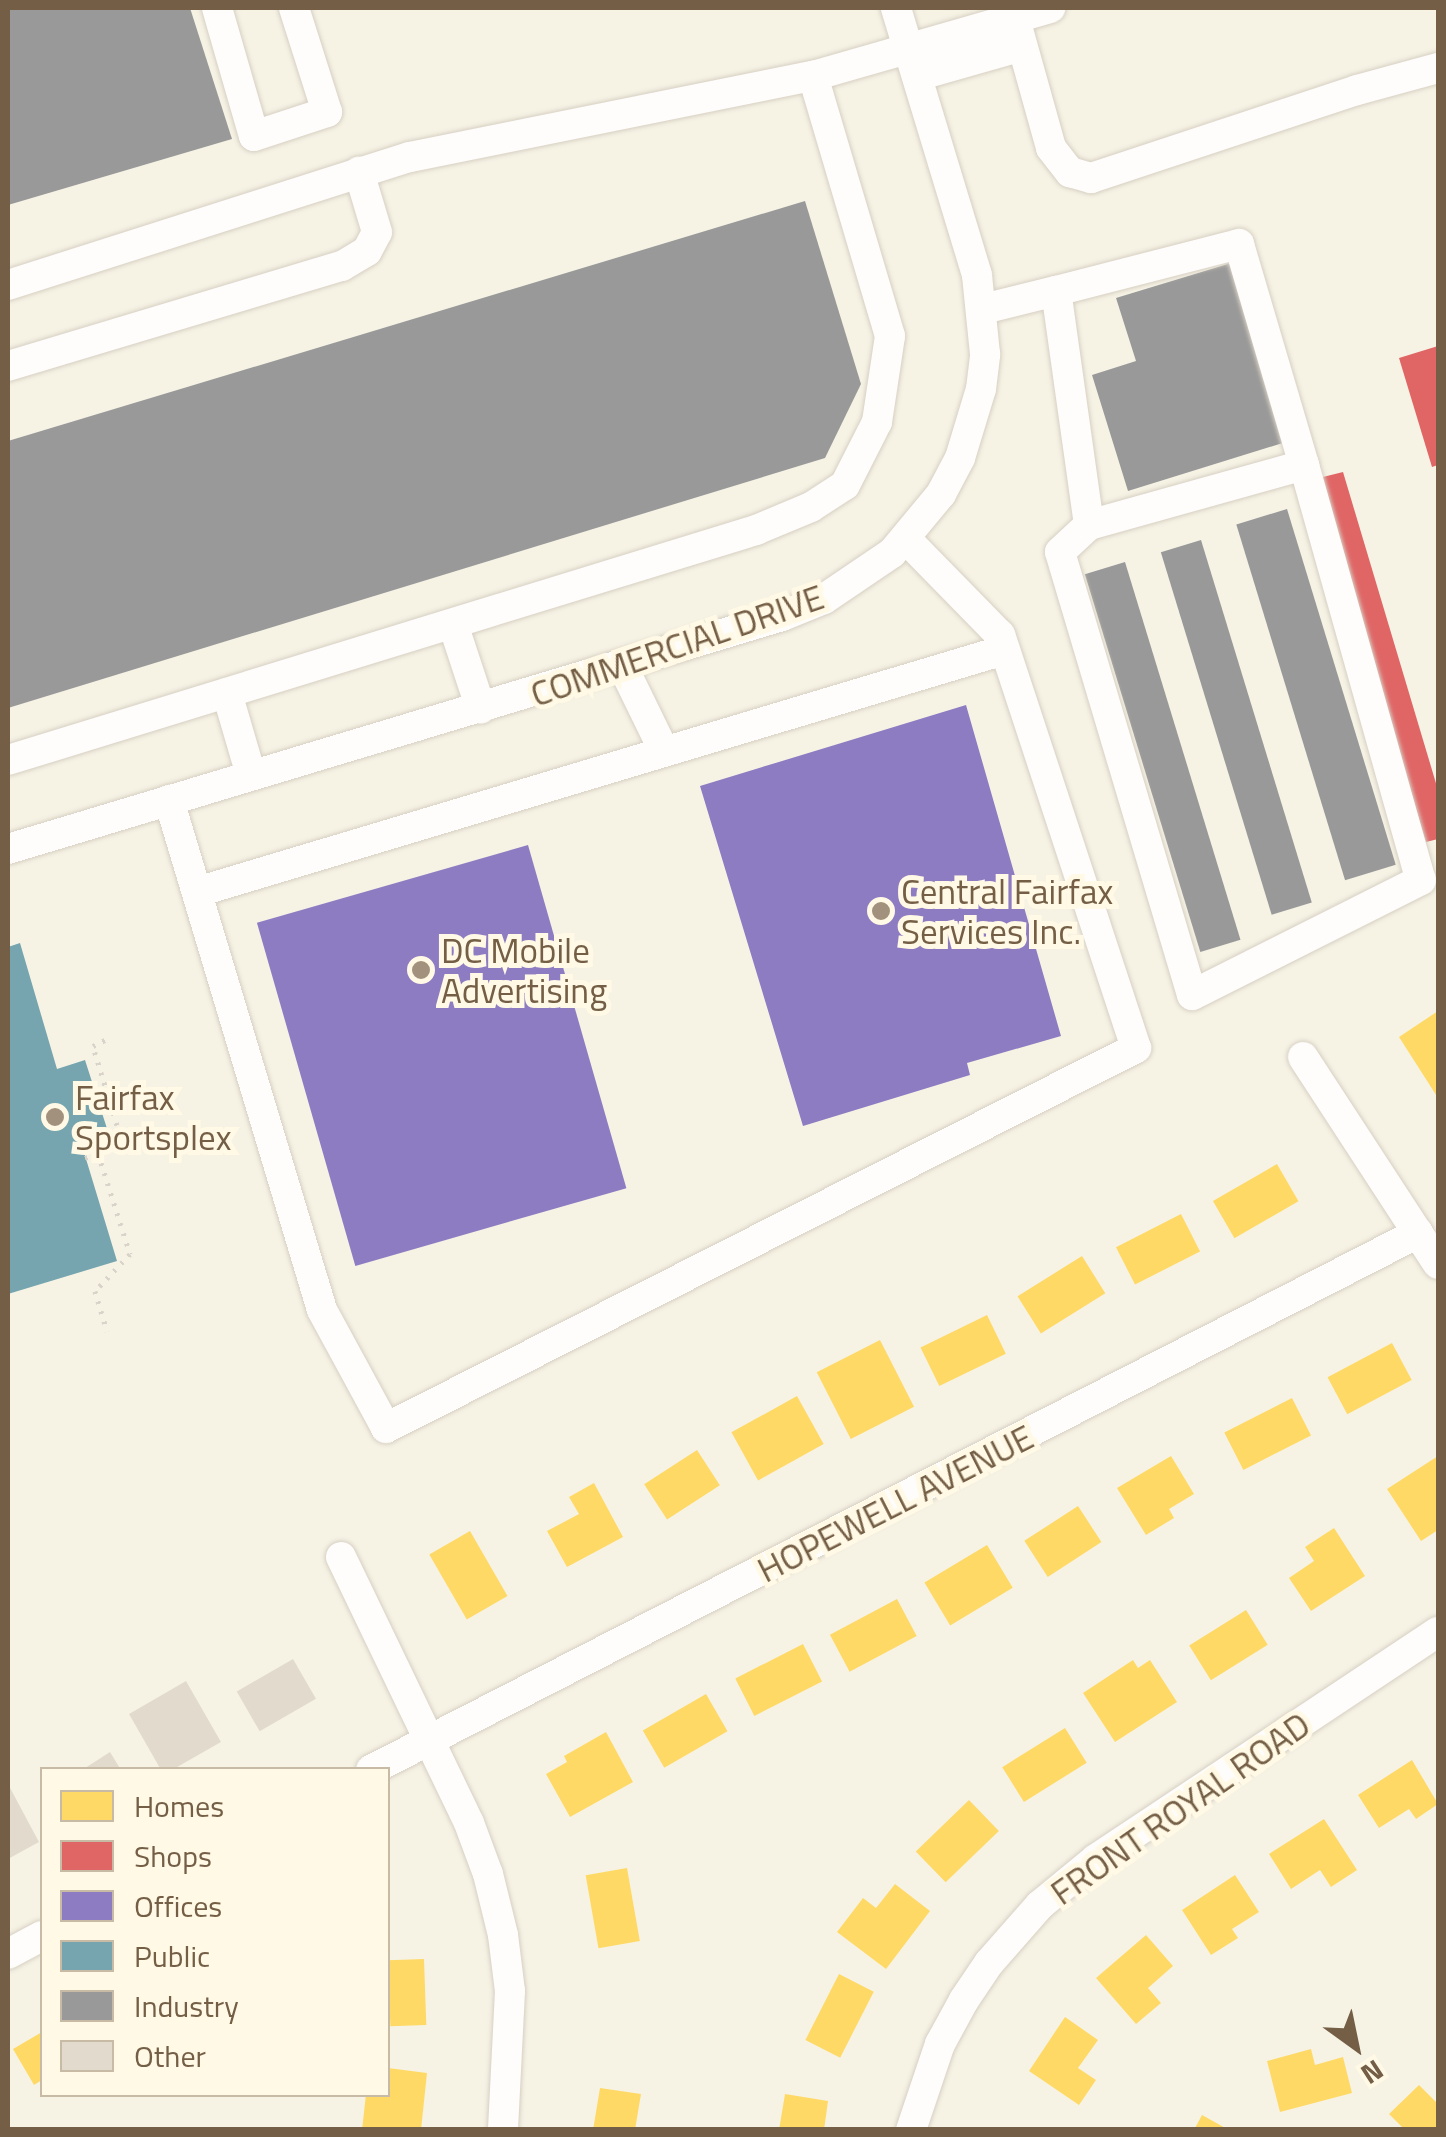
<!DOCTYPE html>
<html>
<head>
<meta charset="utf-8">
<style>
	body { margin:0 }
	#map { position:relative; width:1446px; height:2137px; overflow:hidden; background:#f6f3e5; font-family:"Titillium Web",sans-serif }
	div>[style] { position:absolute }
	.homes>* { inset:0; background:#ffd966; transform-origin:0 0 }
	.shops>* { inset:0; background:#e06666 }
	.offices>* { inset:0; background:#8e7cc3; transform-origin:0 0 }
	.public>* { inset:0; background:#76a5af }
	.industry>* { inset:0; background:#999; transform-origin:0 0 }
	.building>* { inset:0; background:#e2dbcd; transform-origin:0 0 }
	.path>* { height:5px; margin-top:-2.5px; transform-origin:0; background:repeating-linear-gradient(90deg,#d9d3ca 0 2.5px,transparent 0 10.5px) }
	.roads { filter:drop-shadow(0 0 2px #d7d0c3) drop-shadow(0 0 2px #d7d0c3) }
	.minor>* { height:30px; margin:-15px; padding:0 15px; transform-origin:15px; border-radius:15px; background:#fefdfb }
	.dots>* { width:28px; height:28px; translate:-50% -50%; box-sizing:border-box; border:5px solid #fff9e5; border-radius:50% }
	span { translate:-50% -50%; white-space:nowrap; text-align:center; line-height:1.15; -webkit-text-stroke:10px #fff9e5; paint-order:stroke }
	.street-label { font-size:35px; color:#745e45 }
	.poi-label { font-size:35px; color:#745e45 }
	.left { translate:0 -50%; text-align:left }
	.frame { position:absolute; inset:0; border:10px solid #745e45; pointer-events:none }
	.legend { position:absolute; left:40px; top:1767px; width:350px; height:330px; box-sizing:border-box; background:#fff9e5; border:2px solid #c7bba5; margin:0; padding:12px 18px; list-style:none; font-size:30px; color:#745e45 }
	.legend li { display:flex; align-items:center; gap:20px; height:50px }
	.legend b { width:50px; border:2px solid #c7bba5 }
	.north { position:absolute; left:1306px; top:1997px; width:100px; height:100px; -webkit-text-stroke:8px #fff9e5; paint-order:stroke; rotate:147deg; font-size:28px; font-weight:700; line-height:40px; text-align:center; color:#745e45 }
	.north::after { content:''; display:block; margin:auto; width:35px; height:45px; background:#745e45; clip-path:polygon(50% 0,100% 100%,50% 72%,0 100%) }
</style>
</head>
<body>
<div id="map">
	<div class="homes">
		<div style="clip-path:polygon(1438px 1011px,1438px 1098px,1399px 1037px)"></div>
		<div style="left:1277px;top:1164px;width:43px;height:74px;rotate:60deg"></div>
		<div style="left:1181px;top:1214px;width:42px;height:73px;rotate:63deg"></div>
		<div style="left:1082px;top:1256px;width:44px;height:76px;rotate:58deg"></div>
		<div style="left:987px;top:1315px;width:43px;height:74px;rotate:64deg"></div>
		<div style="left:880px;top:1340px;width:75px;height:71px;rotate:63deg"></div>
		<div style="left:1392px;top:1343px;width:42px;height:73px;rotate:62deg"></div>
		<div style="left:797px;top:1396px;width:55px;height:75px;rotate:61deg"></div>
		<div style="left:1292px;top:1398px;width:42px;height:76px;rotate:63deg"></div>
		<div style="left:697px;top:1450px;width:42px;height:63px;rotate:57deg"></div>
		<div style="clip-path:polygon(1171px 1456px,1194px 1494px,1169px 1509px,1174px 1518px,1146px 1535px,1117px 1488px)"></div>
		<div style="clip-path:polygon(1438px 1456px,1438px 1530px,1421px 1541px,1387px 1489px)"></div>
		<div style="clip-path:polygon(594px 1483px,623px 1537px,567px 1567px,547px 1531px,579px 1514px,569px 1497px)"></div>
		<div style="left:1078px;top:1506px;width:43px;height:64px;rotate:57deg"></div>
		<div style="clip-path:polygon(1334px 1528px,1365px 1576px,1311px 1611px,1289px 1578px,1314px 1561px,1305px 1547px)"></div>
		<div style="left:470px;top:1531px;width:75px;height:47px;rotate:60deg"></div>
		<div style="left:987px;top:1545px;width:50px;height:73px;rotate:59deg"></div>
		<div style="left:897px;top:1599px;width:42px;height:76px;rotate:62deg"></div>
		<div style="left:1246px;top:1610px;width:41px;height:67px;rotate:58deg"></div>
		<div style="left:803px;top:1644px;width:42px;height:76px;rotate:63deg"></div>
		<div style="clip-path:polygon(1133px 1660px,1138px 1668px,1150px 1660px,1177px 1702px,1115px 1742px,1083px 1693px)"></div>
		<div style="left:706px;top:1694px;width:43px;height:73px;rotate:60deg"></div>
		<div style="left:1065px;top:1728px;width:41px;height:74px;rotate:58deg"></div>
		<div style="clip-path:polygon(606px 1732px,633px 1782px,570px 1817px,546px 1774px,567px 1762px,564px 1756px)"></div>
		<div style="clip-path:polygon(1412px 1760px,1438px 1804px,1416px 1819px,1409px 1809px,1379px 1828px,1358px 1795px)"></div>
		<div style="left:969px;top:1800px;width:43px;height:74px;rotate:46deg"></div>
		<div style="clip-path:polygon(1324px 1819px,1357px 1870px,1331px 1887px,1320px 1870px,1291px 1889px,1269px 1854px)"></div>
		<div style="left:627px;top:1868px;width:74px;height:42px;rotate:80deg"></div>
		<div style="clip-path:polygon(1235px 1875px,1259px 1912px,1232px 1929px,1238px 1938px,1211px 1955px,1182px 1910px)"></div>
		<div style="clip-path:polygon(895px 1884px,930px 1911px,886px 1969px,837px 1932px,863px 1898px,876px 1908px)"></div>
		<div style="clip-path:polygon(1146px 1935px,1173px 1966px,1148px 1988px,1161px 2003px,1136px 2024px,1096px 1978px)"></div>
		<div style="left:424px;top:1959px;width:66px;height:36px;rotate:88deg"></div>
		<div style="left:839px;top:1974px;width:39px;height:74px;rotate:27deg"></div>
		<div style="clip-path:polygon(1065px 2017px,1098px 2040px,1078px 2068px,1096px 2080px,1079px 2105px,1029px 2071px)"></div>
		<div style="clip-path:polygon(42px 2032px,42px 2080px,34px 2085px,13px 2049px)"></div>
		<div style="clip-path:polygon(1311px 2049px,1315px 2065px,1343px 2057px,1352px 2093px,1280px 2112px,1267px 2061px)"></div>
		<div style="clip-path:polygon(388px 2068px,427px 2073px,421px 2130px,362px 2130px,366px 2094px,388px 2094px)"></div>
		<div style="clip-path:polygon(1419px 2085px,1438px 2104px,1438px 2130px,1405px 2130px,1389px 2114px)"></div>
		<div style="clip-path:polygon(600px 2088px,641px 2094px,635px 2130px,593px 2130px)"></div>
		<div style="clip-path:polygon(785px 2094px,828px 2101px,824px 2130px,779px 2130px)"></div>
		<div style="clip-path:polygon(1202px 2115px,1229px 2130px,1194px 2130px)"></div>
	</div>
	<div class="shops">
		<div style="clip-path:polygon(1438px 346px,1438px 465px,1432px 467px,1399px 358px)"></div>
		<div style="clip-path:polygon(1343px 472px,1438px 790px,1438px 839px,1426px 842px,1315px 479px)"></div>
	</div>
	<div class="offices">
		<div style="clip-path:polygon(966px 705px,1061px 1036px,967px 1063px,970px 1075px,803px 1126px,700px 786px)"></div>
		<div style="left:528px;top:845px;width:357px;height:282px;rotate:74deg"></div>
	</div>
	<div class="public">
		<div style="clip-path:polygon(20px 943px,57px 1069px,85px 1060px,111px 1141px,83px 1149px,117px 1261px,8px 1294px,8px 947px)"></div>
	</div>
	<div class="industry">
		<div style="clip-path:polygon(8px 8px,190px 8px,232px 139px,8px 205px)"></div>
		<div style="clip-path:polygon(805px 201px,861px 384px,825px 458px,8px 708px,8px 441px)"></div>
		<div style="clip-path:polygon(1231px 263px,1286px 442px,1128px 491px,1092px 375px,1136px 361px,1116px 298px)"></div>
		<div style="left:1287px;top:509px;width:372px;height:53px;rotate:73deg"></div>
		<div style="left:1201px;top:540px;width:379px;height:42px;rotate:73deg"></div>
		<div style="left:1125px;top:562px;width:395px;height:42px;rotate:73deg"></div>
	</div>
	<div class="building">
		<div style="left:293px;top:1659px;width:46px;height:65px;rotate:60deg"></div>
		<div style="clip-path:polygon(186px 1681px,221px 1742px,172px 1770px,161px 1770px,129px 1714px)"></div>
		<div style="clip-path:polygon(110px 1752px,121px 1770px,82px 1770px)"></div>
		<div style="clip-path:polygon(8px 1784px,39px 1842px,8px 1859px)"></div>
	</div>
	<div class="path">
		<div style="left:96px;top:1094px;width:11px;rotate:-15deg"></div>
		<div style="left:98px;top:1153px;width:26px;rotate:-18deg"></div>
		<div style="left:123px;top:1145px;width:103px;rotate:-106.9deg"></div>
		<div style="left:93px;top:1046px;width:20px;rotate:-27deg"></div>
		<div style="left:85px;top:1158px;width:14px;rotate:-21deg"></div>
		<div style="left:98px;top:1153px;width:106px;rotate:72.4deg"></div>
		<div style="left:130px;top:1254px;width:51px;rotate:133.4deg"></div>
		<div style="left:95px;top:1291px;width:42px;rotate:73.3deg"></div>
	</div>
	<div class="roads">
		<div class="minor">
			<div style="left:217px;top:8px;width:133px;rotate:73.9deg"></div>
			<div style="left:254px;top:136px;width:77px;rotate:-18.2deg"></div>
			<div style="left:327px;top:112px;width:109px;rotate:-107.6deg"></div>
			<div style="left:1012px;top:8px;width:145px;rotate:74.4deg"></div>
			<div style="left:1051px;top:148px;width:31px;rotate:52deg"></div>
			<div style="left:1070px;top:172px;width:22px;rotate:16deg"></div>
			<div style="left:1091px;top:178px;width:280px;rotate:-18.3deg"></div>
			<div style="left:1357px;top:90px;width:84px;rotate:-15.2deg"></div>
			<div style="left:917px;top:76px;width:109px;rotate:-15.9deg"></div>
			<div style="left:8px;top:285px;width:422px;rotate:-17.7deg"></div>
			<div style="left:410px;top:157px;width:411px;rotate:-11.4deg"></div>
			<div style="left:813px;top:76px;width:247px;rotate:-16deg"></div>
			<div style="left:983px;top:309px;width:75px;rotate:-13.9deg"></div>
			<div style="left:8px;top:366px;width:349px;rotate:-16.7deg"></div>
			<div style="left:342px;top:266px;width:29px;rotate:-31deg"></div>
			<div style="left:367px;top:251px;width:21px;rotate:-62deg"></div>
			<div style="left:377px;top:232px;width:63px;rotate:-106.7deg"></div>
			<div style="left:1089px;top:525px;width:236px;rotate:-98deg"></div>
			<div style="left:1056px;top:291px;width:189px;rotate:-14.4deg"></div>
			<div style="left:1239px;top:244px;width:230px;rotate:73.6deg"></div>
			<div style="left:1304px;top:465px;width:431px;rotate:74.3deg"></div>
			<div style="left:1421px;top:880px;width:256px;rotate:153.3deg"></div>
			<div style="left:1192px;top:995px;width:462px;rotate:-106.6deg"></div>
			<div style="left:1060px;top:552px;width:40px;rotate:-43deg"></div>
			<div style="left:1089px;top:525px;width:223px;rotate:-15.6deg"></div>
			<div style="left:453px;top:624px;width:89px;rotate:71.8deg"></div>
			<div style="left:623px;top:667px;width:91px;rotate:64deg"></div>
			<div style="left:227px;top:693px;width:85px;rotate:73.7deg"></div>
			<div style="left:8px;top:760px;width:783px;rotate:-17.09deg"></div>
			<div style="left:756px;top:530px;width:60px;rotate:-22.7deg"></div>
			<div style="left:811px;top:507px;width:40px;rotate:-32.9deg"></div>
			<div style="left:845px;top:485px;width:71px;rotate:-63.1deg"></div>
			<div style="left:877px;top:422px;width:87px;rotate:-81.4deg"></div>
			<div style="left:890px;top:336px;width:271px;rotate:-106.5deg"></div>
			<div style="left:169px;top:800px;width:532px;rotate:73.3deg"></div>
			<div style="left:322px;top:1310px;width:134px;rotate:61.5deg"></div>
			<div style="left:386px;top:1428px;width:841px;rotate:-26.87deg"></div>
			<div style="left:1136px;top:1048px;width:435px;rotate:-108.2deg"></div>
			<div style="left:1000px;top:635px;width:134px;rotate:-134.4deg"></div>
			<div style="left:8px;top:849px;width:808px;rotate:-16.75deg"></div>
			<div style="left:782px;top:616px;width:45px;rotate:-22deg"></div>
			<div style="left:824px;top:599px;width:82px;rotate:-34.1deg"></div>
			<div style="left:892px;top:553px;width:77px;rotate:-50.3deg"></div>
			<div style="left:941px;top:494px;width:41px;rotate:-62.2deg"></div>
			<div style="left:960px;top:458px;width:72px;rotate:-73.1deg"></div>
			<div style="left:981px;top:389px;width:35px;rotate:-83deg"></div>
			<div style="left:985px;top:354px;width:79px;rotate:-95.8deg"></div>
			<div style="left:977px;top:275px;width:279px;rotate:-106.9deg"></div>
			<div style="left:197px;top:892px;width:843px;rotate:-16.69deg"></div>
			<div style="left:1303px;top:1057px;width:247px;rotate:56.9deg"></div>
			<div style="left:341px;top:1557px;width:295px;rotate:64.3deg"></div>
			<div style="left:469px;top:1823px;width:54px;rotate:69.6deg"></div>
			<div style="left:488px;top:1874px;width:63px;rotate:76.2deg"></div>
			<div style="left:503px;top:1935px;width:56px;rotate:82.9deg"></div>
			<div style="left:510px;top:1991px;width:139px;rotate:92.9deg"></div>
			<div style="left:371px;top:1770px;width:1177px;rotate:-27.15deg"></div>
			<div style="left:8px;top:1954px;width:38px;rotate:-28deg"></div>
			<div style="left:911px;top:2130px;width:91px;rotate:-71.4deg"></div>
			<div style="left:940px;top:2044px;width:50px;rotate:-61.4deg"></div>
			<div style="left:964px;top:2000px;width:45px;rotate:-56deg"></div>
			<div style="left:989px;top:1963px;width:77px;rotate:-48.7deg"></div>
			<div style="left:1040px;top:1905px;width:72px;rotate:-39.4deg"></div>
			<div style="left:1096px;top:1859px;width:410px;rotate:-33.6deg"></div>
		</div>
	</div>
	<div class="dots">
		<div style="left:881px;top:911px;background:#a2927d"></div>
		<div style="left:421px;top:970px;background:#a2927d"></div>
		<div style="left:55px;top:1117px;background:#a2927d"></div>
	</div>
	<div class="street-label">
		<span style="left:677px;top:645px;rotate:-19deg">COMMERCIAL DRIVE</span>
		<span style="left:895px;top:1503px;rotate:-27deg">HOPEWELL AVENUE</span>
		<span style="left:1180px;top:1808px;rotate:-35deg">FRONT ROYAL ROAD</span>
	</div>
	<div class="poi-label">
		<span class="left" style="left:901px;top:911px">Central Fairfax<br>Services Inc.</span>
		<span class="left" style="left:441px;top:970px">DC Mobile<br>Advertising</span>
		<span class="left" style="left:75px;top:1117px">Fairfax<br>Sportsplex</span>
	</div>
	<div class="frame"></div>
	<ul class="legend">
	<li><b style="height:28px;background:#ffd966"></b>Homes</li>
	<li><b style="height:28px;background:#e06666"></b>Shops</li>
	<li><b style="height:28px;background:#8e7cc3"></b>Offices</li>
	<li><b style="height:28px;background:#76a5af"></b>Public</li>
	<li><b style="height:28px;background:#999"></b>Industry</li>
	<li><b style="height:28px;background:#e2dbcd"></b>Other</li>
	</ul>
	<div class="north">N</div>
</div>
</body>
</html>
